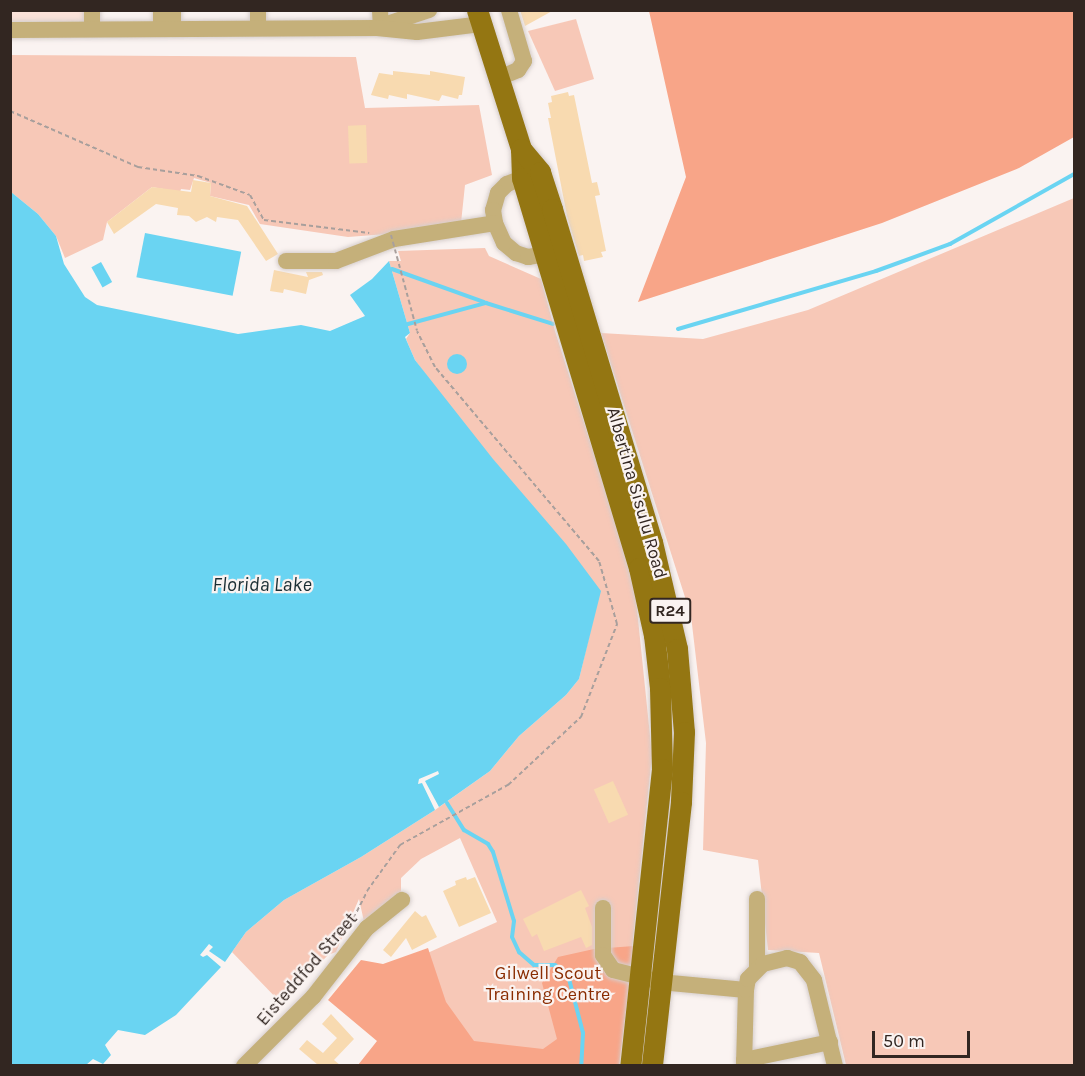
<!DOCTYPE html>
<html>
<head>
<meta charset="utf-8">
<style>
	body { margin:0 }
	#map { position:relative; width:1085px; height:1076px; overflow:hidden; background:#faf3f1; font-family:Karla,sans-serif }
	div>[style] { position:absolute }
	.built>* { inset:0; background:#fbe2d9; transform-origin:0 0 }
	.green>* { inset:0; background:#f7c8b7 }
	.forest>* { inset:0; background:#f8a588 }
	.water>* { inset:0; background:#6ad4f2; transform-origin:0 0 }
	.round { border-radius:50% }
	.stream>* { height:4px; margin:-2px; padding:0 2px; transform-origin:2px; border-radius:2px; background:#6ad4f2 }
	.building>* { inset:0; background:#f8dab0; transform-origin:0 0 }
	.path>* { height:2px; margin-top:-1px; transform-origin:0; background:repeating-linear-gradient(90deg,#a89f9c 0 4.5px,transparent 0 7.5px) }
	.roads { filter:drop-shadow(0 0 2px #d6cecc) drop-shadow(0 0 2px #d6cecc) }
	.minor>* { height:16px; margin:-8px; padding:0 8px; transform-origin:8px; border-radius:8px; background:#c5b07a }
	.major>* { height:21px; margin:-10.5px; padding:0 10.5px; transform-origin:10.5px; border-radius:10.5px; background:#947612 }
	.path-bridge>* { height:2px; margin-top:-1px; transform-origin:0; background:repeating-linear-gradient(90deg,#a89f9c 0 4.5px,transparent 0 7.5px) }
	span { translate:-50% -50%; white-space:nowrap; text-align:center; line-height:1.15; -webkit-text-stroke:4.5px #faf3f1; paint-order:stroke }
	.shield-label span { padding:2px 4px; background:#faf3f1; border:2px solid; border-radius:4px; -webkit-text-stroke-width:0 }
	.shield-label { font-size:16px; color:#322621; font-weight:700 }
	.street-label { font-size:18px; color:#322621 }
	.park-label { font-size:18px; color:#8a2c00 }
	.water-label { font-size:20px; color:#1a2d33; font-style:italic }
	.frame { position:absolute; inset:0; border:12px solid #322621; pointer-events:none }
	.scale { position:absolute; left:872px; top:1031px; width:98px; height:27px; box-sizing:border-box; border:3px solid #322621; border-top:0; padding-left:8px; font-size:18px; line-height:21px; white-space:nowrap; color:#322621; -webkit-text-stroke:4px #faf3f1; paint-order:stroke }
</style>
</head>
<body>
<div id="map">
	<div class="built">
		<div style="left:11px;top:11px;width:74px;height:10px"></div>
	</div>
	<div class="green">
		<div style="clip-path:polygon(576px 19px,594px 79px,555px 91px,528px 31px)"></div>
		<div style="clip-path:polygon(10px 55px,356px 57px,365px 108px,479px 105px,492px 175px,465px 185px,461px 223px,400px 233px,348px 237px,260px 224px,249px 205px,210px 196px,211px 183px,194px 178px,190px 190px,181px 189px,180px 192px,152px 187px,107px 222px,103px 240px,65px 258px,56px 236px,38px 214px,11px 192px)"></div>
		<div style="clip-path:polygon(1074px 198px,1074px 1065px,846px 1065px,819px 953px,768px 950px,758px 860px,703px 850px,706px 743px,691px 616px,601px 333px,703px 339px,808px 310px)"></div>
		<div style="clip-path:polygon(485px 248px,489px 256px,541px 279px,555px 331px,634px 580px,652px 755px,620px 1065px,414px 1065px,414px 959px,497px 922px,460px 838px,421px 859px,401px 878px,401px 896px,365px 926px,359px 899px,336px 952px,328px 955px,281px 1003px,232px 952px,246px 932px,284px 900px,361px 857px,435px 810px,490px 771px,519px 736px,566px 695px,579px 679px,600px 591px,449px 406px,415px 360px,406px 339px,410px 333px,389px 261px,401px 261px,398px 251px)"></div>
	</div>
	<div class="forest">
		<div style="clip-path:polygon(649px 11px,1074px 11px,1074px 137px,1019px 168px,882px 223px,638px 302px,686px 177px)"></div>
		<div style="clip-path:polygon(634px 946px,619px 1065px,358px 1065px,377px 1041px,328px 1000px,361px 960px,383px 964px,428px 948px,446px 1002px,474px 1041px,543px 1049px,557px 1039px,542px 983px,558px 957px,594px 949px)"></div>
	</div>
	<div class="water">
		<div style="clip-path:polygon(11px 192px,38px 214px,56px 236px,64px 264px,85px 297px,97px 305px,238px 334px,301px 325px,330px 331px,365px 316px,350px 295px,372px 279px,389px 261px,410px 333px,405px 337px,415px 360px,493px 459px,566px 544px,601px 591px,579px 679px,566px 695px,519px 736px,490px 771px,439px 807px,425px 781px,439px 774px,438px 771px,419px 779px,418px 784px,422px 783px,435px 810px,361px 857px,284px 900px,246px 932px,225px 962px,209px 951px,213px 947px,209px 944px,200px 955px,203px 957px,207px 955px,221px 967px,176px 1015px,145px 1035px,118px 1030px,105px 1045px,111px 1055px,103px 1064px,93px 1059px,86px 1065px,11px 1065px)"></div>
		<div style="left:145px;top:233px;width:98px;height:45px;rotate:11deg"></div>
		<div style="left:101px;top:262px;width:23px;height:11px;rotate:61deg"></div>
		<div class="round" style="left:447px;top:354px;width:20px;height:20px"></div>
	</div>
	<div class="stream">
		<div style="left:392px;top:269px;width:98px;rotate:19.7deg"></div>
		<div style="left:408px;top:324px;width:81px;rotate:-15.1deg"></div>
		<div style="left:486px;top:303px;width:70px;rotate:17.4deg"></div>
		<div style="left:678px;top:329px;width:206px;rotate:-16.3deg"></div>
		<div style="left:876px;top:271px;width:79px;rotate:-20deg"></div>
		<div style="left:950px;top:244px;width:142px;rotate:-29.4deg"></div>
		<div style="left:447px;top:803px;width:32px;rotate:58deg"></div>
		<div style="left:464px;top:830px;width:28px;rotate:30deg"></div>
		<div style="left:488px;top:844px;width:9px;rotate:58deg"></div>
		<div style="left:493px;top:852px;width:72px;rotate:73.1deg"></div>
		<div style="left:514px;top:921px;width:16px;rotate:97deg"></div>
		<div style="left:512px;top:937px;width:17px;rotate:65deg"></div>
		<div style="left:519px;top:952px;width:20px;rotate:41deg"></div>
		<div style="left:534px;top:965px;width:21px"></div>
		<div style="left:555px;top:965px;width:16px;rotate:38deg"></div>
		<div style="left:568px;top:975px;width:60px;rotate:75.5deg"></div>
		<div style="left:583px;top:1033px;width:33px;rotate:93deg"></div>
	</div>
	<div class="building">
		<div style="clip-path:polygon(520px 10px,554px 10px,525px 26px)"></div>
		<div style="clip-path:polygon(393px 71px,430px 75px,430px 71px,465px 77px,462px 95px,459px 95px,458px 99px,442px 95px,439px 101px,407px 94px,407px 99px,389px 95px,388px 99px,371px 95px,379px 73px,393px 75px)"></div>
		<div style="clip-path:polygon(568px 92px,569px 96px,574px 95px,592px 183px,597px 182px,600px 195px,595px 196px,606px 251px,601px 252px,603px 257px,584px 261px,583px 255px,579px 256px,567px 216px,548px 118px,551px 118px,548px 103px,552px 102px,551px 96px)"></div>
		<div style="left:366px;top:125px;width:38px;height:18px;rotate:88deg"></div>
		<div style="clip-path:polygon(193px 180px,211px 183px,210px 196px,247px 206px,278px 254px,266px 261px,238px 220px,217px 217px,216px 222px,207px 217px,196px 222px,189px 216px,177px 215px,178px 208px,156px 204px,114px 234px,107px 222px,152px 187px,191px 192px)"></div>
		<div style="clip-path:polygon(274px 270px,308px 277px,306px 272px,322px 272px,323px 275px,309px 280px,306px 294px,284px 289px,283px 293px,270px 291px)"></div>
		<div style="left:613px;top:781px;width:37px;height:21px;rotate:66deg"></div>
		<div style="clip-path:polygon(466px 877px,467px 880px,475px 877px,491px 913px,459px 927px,443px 891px,456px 885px,455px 881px)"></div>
		<div style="clip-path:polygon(581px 890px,589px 906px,585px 908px,592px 927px,592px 945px,586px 948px,581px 937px,544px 951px,537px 934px,532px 937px,523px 919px)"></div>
		<div style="clip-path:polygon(415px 911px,422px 917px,426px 915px,437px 937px,412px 950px,406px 938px,391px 957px,383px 950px)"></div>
		<div style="clip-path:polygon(331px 1014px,354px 1039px,334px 1060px,340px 1065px,318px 1065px,299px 1049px,307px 1040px,323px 1053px,337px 1038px,322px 1024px)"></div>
	</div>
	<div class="path">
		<div style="left:10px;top:111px;width:140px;rotate:23.6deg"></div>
		<div style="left:138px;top:167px;width:61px;rotate:8.5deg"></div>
		<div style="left:198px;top:176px;width:55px;rotate:20.1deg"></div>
		<div style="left:250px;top:195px;width:29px;rotate:61deg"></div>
		<div style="left:264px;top:220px;width:106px;rotate:7.1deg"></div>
		<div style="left:350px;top:925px;width:38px;rotate:-63deg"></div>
		<div style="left:367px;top:891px;width:57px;rotate:-54.3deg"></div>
		<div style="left:400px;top:845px;width:124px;rotate:-29.1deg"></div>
		<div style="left:508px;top:785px;width:100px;rotate:-43deg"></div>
		<div style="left:581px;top:717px;width:100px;rotate:-68.8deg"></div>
		<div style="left:617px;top:624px;width:66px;rotate:-105.9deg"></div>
		<div style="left:599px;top:561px;width:254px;rotate:-130.2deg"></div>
		<div style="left:435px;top:367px;width:40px;rotate:-116.6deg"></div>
	</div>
	<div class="roads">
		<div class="minor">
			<div style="left:92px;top:10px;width:19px;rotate:90deg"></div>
			<div style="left:380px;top:10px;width:18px;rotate:87deg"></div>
			<div style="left:378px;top:27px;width:54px;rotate:-18.4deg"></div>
			<div style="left:258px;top:28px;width:18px;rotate:-90deg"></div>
			<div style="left:161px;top:29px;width:19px;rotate:-90deg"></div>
			<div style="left:173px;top:29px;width:19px;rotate:-90deg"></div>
			<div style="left:10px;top:30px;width:367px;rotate:-0.3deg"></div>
			<div style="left:377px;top:28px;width:40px;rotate:5.7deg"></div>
			<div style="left:417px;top:32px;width:64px;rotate:-7.1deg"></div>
			<div style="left:499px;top:78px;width:21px;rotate:-23deg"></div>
			<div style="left:518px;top:70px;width:11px;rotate:-56deg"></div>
			<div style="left:524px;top:61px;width:53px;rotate:-106.4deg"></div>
			<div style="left:533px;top:174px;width:28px;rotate:159deg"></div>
			<div style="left:507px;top:184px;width:13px;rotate:135deg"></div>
			<div style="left:498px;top:193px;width:18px;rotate:106deg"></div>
			<div style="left:493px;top:210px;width:13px;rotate:81deg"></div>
			<div style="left:495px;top:223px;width:22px;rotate:66deg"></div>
			<div style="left:504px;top:243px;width:16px;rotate:40deg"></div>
			<div style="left:516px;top:253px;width:13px;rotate:18deg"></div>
			<div style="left:528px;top:257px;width:18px;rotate:-9deg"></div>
			<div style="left:286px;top:261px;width:50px"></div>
			<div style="left:336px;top:261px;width:62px;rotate:-20.8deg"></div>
			<div style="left:394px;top:239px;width:102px;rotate:-9deg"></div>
			<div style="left:757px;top:899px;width:69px;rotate:90deg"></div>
			<div style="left:603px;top:908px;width:47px;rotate:90deg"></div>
			<div style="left:603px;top:955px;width:18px;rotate:56deg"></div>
			<div style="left:613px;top:970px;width:49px;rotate:14.3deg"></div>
			<div style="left:660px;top:982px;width:86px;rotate:5.3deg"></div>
			<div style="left:744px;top:1060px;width:88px;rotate:-11.8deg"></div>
			<div style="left:244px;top:1066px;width:98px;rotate:-45deg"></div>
			<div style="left:313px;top:997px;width:88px;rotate:-52deg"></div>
			<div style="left:367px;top:928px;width:45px;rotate:-38.7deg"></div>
			<div style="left:744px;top:1066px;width:76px;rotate:-88.5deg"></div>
			<div style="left:746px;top:990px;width:11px;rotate:-80deg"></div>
			<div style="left:748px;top:979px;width:21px;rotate:-45deg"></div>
			<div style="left:763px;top:964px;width:25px;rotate:-14deg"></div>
			<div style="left:787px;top:958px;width:14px;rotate:17deg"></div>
			<div style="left:800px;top:962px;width:23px;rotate:52deg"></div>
			<div style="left:814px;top:980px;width:89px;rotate:76.3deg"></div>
		</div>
		<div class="major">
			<div style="left:477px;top:10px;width:146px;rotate:72.4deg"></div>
			<div style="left:521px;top:149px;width:29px;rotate:88deg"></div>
			<div style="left:522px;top:178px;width:407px;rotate:73.3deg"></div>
			<div style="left:639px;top:568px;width:69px;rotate:77.4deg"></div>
			<div style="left:654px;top:635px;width:53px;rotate:83.5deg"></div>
			<div style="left:660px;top:688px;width:81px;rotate:88.6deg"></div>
			<div style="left:662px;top:769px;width:299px;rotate:96.1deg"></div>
			<div style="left:521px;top:149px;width:30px;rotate:50deg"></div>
			<div style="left:540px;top:172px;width:39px;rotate:72deg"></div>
			<div style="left:552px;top:209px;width:348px;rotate:73.3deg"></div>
			<div style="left:652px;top:542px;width:110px;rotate:76.8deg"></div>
			<div style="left:677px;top:649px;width:83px;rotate:85.2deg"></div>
			<div style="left:684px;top:732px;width:70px;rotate:92.5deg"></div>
			<div style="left:681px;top:802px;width:266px;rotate:96.3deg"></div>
		</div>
	</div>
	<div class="path-bridge">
		<div style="left:391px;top:235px;width:99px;rotate:74.8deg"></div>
	</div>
	<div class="shield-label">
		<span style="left:670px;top:611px">R24</span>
	</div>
	<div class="street-label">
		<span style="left:637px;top:493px;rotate:74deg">Albertina Sisulu Road</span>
		<span style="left:307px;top:969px;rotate:-49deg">Eisteddfod Street</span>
	</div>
	<div class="park-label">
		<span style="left:548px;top:984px">Gilwell Scout<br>Training Centre</span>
	</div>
	<div class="water-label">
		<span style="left:262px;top:584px">Florida Lake</span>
	</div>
	<div class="frame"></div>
	<div class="scale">50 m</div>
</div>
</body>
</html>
